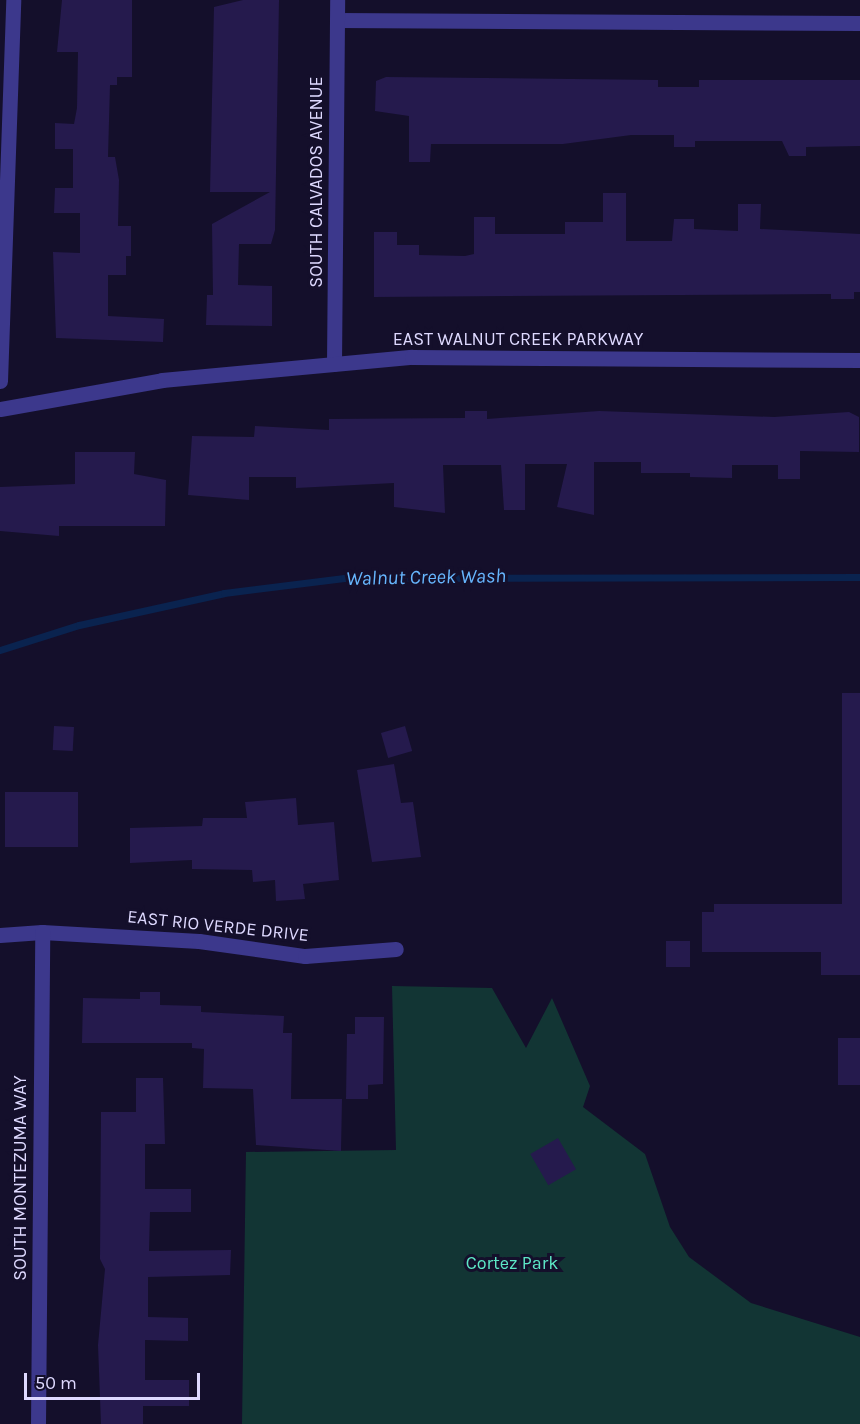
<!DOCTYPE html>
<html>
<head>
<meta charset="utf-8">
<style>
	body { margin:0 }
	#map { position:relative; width:860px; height:1424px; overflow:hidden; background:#140f2b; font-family:Karla,sans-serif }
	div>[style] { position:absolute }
	.green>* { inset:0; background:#123534 }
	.stream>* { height:7px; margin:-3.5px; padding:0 3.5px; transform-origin:3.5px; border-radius:3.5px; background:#0a234f }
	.building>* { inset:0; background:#251a4d; transform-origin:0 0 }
	.minor>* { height:15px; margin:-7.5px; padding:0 7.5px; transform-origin:7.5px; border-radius:7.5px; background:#3c388c }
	span { translate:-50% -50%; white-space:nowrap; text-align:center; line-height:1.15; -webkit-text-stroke:6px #140f2b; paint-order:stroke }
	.street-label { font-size:18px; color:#ded9ff }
	.park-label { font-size:18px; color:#5de7c6 }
	.water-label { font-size:20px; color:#67b7ff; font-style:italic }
	.scale { position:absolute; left:24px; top:1373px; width:176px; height:27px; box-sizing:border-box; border:3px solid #ded9ff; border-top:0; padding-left:8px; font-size:18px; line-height:21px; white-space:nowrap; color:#ded9ff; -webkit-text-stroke:4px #140f2b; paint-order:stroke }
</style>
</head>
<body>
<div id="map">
	<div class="green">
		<div style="clip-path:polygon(392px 986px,492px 988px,526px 1048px,552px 998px,590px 1086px,583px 1107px,645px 1154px,670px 1227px,689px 1257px,751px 1303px,860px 1337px,860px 1424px,242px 1424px,246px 1152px,396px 1150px)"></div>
	</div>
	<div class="stream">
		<div style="left:0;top:650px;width:83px;rotate:-17.6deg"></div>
		<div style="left:79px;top:625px;width:148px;rotate:-12.4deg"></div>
		<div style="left:224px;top:593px;width:121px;rotate:-7.1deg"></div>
		<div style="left:344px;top:578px;width:516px;rotate:-0.11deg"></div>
	</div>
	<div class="building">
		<div style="clip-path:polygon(62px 0,132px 0,132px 77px,117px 77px,117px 85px,110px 85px,108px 157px,115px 157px,119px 180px,118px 226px,131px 226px,131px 256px,126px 256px,126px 275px,108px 275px,108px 316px,164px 319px,163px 342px,56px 338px,53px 252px,80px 253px,80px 213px,54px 213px,55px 188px,73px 188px,73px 149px,55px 149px,55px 123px,74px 124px,77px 108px,78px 52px,57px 52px)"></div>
		<div style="clip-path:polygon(243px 0,279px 0,275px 230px,271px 244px,239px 244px,238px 285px,272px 286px,272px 326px,206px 325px,207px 295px,213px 295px,212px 224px,270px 192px,210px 192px,214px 7px)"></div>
		<div style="clip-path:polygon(386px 77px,658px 80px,658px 87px,699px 87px,699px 80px,860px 80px,860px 146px,806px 147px,806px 156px,789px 156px,782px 141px,695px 141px,695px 147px,674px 147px,674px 135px,631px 135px,563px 144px,431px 144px,430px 162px,409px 162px,409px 116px,375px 111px,376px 81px)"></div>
		<div style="clip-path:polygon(603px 193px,626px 193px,626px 241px,672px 241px,674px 219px,694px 219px,694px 229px,738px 231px,738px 204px,761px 204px,760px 229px,860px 234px,860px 292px,854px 292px,854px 299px,831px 299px,831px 294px,374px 297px,374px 232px,397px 232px,397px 245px,419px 245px,419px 255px,465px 256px,474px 254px,474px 217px,495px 217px,495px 234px,565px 234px,565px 222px,603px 222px)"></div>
		<div style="clip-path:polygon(465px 411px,487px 411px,487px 419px,599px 411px,774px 417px,849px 412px,859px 417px,859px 452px,800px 451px,800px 479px,778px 479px,778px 465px,732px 465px,732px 478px,690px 477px,690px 473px,641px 473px,641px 462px,594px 462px,594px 515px,557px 507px,567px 464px,525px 464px,525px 510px,504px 510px,501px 465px,443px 465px,445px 513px,394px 507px,394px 483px,296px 488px,296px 477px,249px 477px,249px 500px,188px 495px,192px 436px,254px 437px,255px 426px,329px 430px,329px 419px,465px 418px)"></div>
		<div style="clip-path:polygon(75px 452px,135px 452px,134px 474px,166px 480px,165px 526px,59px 526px,59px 536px,0 531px,0 487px,75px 484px)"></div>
		<div style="clip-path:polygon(842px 693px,860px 693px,860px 975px,821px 975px,821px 952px,702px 952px,702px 912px,714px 912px,714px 904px,842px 904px)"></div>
		<div style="left:54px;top:726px;width:20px;height:24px;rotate:3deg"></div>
		<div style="left:405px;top:726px;width:26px;height:25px;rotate:74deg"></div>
		<div style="clip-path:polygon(394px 764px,401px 803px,413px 802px,421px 857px,372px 862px,357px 770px)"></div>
		<div style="left:5px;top:792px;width:73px;height:55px"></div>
		<div style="clip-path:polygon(296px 798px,298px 825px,334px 822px,339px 880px,303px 884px,305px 899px,276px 901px,275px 880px,253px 882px,252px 870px,192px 869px,192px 860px,130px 863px,130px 828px,202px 826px,203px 818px,247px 818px,245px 802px)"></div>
		<div style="left:666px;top:941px;width:24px;height:26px"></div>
		<div style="clip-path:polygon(140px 992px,160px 992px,160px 1005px,201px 1006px,201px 1012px,284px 1016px,283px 1033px,292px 1033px,291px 1099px,342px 1099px,341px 1151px,256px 1145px,253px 1089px,203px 1088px,204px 1049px,192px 1048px,192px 1043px,82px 1043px,83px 998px,140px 999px)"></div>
		<div style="clip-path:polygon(355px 1017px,384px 1017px,383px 1084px,368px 1085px,368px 1099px,346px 1099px,347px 1034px,355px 1034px)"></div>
		<div style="left:838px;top:1038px;width:22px;height:47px"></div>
		<div style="clip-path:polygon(136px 1078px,163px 1078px,165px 1144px,145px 1144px,145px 1189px,191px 1189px,191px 1212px,150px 1212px,149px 1251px,231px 1250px,230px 1275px,148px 1277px,148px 1317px,188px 1318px,188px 1341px,145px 1340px,145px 1380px,189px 1380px,189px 1406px,143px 1406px,143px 1424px,101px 1424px,98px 1345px,105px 1269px,100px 1259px,101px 1112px,136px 1112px)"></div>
		<div style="left:558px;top:1138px;width:36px;height:32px;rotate:60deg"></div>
	</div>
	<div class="minor">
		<div style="left:337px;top:20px;width:523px;rotate:0.33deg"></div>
		<div style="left:334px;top:364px;width:364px;rotate:-89.5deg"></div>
		<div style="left:0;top:381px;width:381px;rotate:-88deg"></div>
		<div style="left:0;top:409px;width:165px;rotate:-10.1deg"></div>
		<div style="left:162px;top:380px;width:251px;rotate:-5.3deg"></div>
		<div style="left:412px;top:357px;width:448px;rotate:0.4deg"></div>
		<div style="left:0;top:935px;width:42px;rotate:-4.1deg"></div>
		<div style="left:42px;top:932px;width:157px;rotate:3.3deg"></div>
		<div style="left:199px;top:941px;width:107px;rotate:8.1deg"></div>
		<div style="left:305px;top:956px;width:91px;rotate:-4.4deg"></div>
		<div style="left:38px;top:1424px;width:492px;rotate:-89.5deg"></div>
	</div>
	<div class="street-label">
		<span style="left:316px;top:182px;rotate:-90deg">SOUTH CALVADOS AVENUE</span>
		<span style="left:518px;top:339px">EAST WALNUT CREEK PARKWAY</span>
		<span style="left:218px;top:926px;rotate:6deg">EAST RIO VERDE DRIVE</span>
		<span style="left:20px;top:1178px;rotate:-90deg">SOUTH MONTEZUMA WAY</span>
	</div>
	<div class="park-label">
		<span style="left:512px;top:1263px">Cortez Park</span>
	</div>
	<div class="water-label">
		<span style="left:426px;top:577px;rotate:-1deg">Walnut Creek Wash</span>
	</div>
	<div class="scale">50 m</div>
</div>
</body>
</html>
